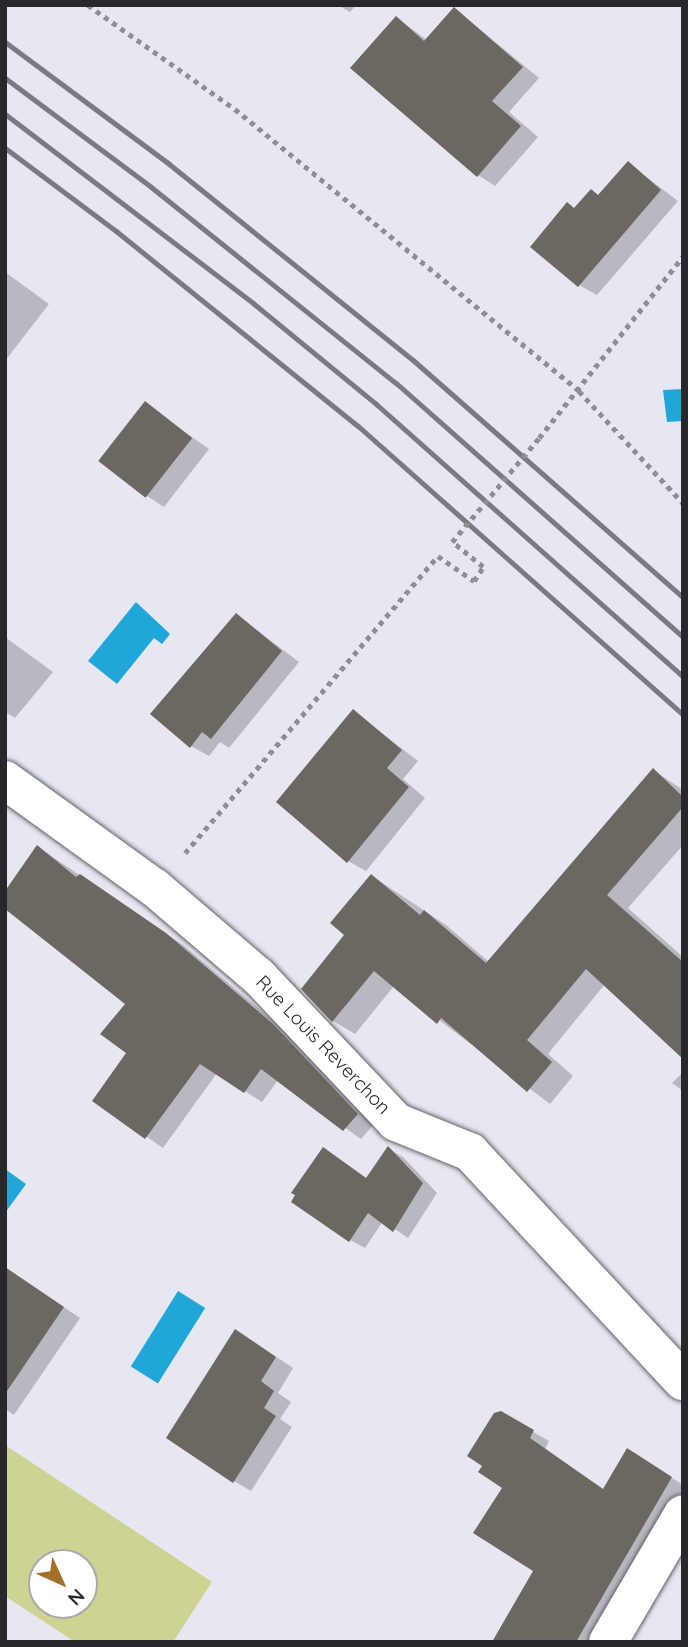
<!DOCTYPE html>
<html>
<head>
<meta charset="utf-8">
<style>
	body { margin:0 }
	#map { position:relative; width:688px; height:1647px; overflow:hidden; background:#e6e7f0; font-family:Quicksand,sans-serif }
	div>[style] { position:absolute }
	.green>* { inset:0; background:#ced394 }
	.water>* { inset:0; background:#20a6d8; transform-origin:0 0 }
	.shadow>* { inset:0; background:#0003 }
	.building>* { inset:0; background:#6c6861; transform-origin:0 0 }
	.path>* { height:4.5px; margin-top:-2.25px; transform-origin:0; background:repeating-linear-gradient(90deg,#8e8e95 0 5px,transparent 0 10px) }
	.roads { filter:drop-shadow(0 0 2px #606168) drop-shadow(0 0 2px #606168) }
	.minor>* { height:38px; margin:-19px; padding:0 19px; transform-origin:19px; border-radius:19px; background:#fff }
	.rail>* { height:5px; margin:-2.5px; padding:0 2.5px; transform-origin:2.5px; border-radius:2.5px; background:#7a7b81 }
	.path-bridge>* { height:4.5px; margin-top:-2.25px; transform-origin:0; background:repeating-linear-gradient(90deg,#8e8e95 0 5px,transparent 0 10px) }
	span { translate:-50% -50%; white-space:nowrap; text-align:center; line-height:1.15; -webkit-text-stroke:7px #fff; paint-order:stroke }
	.street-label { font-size:19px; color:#28282c }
	.frame { position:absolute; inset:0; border:7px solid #28282c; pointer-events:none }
	.north { position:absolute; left:28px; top:1549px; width:70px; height:70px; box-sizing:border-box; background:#fff; border:2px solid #a9a9ab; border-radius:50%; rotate:135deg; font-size:19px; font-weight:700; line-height:28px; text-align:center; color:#28282c }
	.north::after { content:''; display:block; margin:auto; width:24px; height:32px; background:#a26f26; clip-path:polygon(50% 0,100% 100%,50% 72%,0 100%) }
</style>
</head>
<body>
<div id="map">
	<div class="green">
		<div style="clip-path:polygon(evenodd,5px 1445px,212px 1582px,173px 1642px,75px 1642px,5px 1596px,5px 1445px,42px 1563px,84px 1563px,84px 1605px,42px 1605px,42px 1563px)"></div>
	</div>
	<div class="water">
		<div style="clip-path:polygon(683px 389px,683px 421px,667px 422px,663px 390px)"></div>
		<div style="clip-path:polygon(136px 602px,170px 634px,162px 644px,154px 638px,117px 684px,88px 661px)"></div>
		<div style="clip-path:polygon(5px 1169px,26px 1184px,5px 1213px)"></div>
		<div style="left:178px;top:1291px;width:32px;height:89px;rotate:32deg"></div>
	</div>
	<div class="shadow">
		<div style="clip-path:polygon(338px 5px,356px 5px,350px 12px)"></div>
		<div style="clip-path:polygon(455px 9px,539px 78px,509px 112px,538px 137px,495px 186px,478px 175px,397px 18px,427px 40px)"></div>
		<div style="clip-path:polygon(628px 163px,678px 201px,597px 295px,579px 285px,575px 209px,591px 191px,600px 196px)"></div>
		<div style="clip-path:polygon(5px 272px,49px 304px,5px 361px)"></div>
		<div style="clip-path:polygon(145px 404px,209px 449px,164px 507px,147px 496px)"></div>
		<div style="clip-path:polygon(237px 615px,299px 662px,229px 748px,220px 742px,209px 756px,191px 746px)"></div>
		<div style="clip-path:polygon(5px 637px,53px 672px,15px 718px,5px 712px)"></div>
		<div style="clip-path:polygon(353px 711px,418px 761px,403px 779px,425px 798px,366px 871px,348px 861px)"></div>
		<div style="clip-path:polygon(653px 770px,683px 790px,683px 845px,628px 908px,683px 957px,683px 1056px,605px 984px,548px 1054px,573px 1076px,550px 1104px,394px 986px,355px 1034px,333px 1021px,303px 989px,346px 935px,372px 876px,446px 925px,489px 962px)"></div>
		<div style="clip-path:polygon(38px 847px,183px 945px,291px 1036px,374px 1124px,361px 1139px,278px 1080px,262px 1102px,217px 1073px,163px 1148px,95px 1101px,128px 1053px,127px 1004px)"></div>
		<div style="clip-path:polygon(683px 1072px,683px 1091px,672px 1083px)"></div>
		<div style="clip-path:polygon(323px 1149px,368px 1179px,389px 1149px,403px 1157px,437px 1193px,408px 1238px,383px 1221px,365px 1248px,350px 1240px)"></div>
		<div style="clip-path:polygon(5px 1281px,28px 1283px,80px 1318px,14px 1415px,5px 1409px)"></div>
		<div style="clip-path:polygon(253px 1341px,293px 1368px,278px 1393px,291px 1402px,280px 1419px,292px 1427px,251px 1491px,234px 1481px)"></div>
		<div style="clip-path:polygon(500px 1413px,549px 1441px,545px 1449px,604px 1490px,644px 1460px,683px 1485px,683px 1495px,597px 1642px,495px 1642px,535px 1571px,504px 1488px)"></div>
	</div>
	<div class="building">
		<div style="clip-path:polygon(454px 7px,523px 67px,492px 101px,521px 126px,477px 177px,350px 68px,396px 16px,424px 41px)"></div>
		<div style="clip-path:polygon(628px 161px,661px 190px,578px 287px,530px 247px,567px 202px,574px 208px,591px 189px,598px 195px)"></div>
		<div style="left:145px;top:401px;width:60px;height:76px;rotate:38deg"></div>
		<div style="clip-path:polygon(236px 613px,282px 651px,211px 739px,202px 732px,190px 748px,150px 714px)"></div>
		<div style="clip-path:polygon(353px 709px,402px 750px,387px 768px,409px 787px,347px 863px,276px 802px)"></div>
		<div style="clip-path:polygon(653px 768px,683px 797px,683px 807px,607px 895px,683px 962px,683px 1059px,586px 969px,527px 1040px,552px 1062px,527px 1092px,441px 1018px,437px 1024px,374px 971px,332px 1022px,301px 989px,344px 935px,330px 923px,371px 874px,420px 915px,424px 910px,486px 963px)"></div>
		<div style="clip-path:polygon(37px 845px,76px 877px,80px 874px,166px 933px,273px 1024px,358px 1114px,343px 1131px,261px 1069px,244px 1093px,200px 1064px,145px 1139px,92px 1101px,126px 1053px,100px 1034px,125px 1004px,5px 909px,5px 891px)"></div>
		<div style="clip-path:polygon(388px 1146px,423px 1183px,393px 1232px,368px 1213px,349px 1242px,291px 1202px,295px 1195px,291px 1193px,323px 1147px,366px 1178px)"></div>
		<div style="clip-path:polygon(5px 1267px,64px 1307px,5px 1394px)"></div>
		<div style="clip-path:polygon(235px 1329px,276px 1357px,261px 1381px,274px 1391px,264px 1408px,276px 1416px,233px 1483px,166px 1438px)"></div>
		<div style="clip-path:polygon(501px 1411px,534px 1430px,530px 1438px,603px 1489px,627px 1448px,672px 1477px,576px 1642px,492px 1642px,533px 1571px,473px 1533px,502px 1488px,478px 1472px,482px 1466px,467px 1456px,494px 1413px)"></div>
	</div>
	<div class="path">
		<div style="left:88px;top:5px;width:180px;rotate:35.3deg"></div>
		<div style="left:235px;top:109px;width:445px;rotate:39.3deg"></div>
		<div style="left:579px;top:391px;width:153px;rotate:47.1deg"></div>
		<div style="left:539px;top:438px;width:232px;rotate:-51.6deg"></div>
		<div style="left:185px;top:853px;width:390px;rotate:-49.6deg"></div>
		<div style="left:438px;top:556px;width:44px;rotate:34.8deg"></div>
		<div style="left:474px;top:581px;width:17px;rotate:-57deg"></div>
		<div style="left:483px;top:567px;width:40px;rotate:-141deg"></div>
	</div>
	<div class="roads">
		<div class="minor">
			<div style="left:5px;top:780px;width:185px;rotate:35.8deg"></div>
			<div style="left:155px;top:888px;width:137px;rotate:40.6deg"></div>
			<div style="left:259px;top:977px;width:199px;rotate:46.6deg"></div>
			<div style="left:396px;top:1122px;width:80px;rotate:22.1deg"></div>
			<div style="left:470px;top:1152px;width:313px;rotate:47.1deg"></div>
			<div style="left:608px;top:1642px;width:148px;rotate:-59.6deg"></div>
		</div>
	</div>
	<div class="rail">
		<div style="left:5px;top:42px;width:204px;rotate:36.6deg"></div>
		<div style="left:169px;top:164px;width:314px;rotate:38.8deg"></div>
		<div style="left:414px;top:361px;width:358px;rotate:41.3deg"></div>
		<div style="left:5px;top:78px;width:182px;rotate:36.7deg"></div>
		<div style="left:151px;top:187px;width:314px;rotate:38.7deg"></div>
		<div style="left:396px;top:383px;width:383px;rotate:41.5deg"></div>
		<div style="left:5px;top:114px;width:313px;rotate:37.3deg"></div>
		<div style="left:254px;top:304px;width:158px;rotate:39.3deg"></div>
		<div style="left:376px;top:404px;width:411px;rotate:41.6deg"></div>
		<div style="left:5px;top:148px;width:139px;rotate:36.8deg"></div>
		<div style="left:116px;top:231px;width:311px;rotate:38.9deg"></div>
		<div style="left:358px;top:426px;width:435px;rotate:41.6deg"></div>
	</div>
	<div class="path-bridge">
		<div style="left:452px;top:542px;width:136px;rotate:-50.1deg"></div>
	</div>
	<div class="street-label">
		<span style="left:323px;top:1045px;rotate:46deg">Rue Louis Reverchon</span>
	</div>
	<div class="frame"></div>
	<div class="north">N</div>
</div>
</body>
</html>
